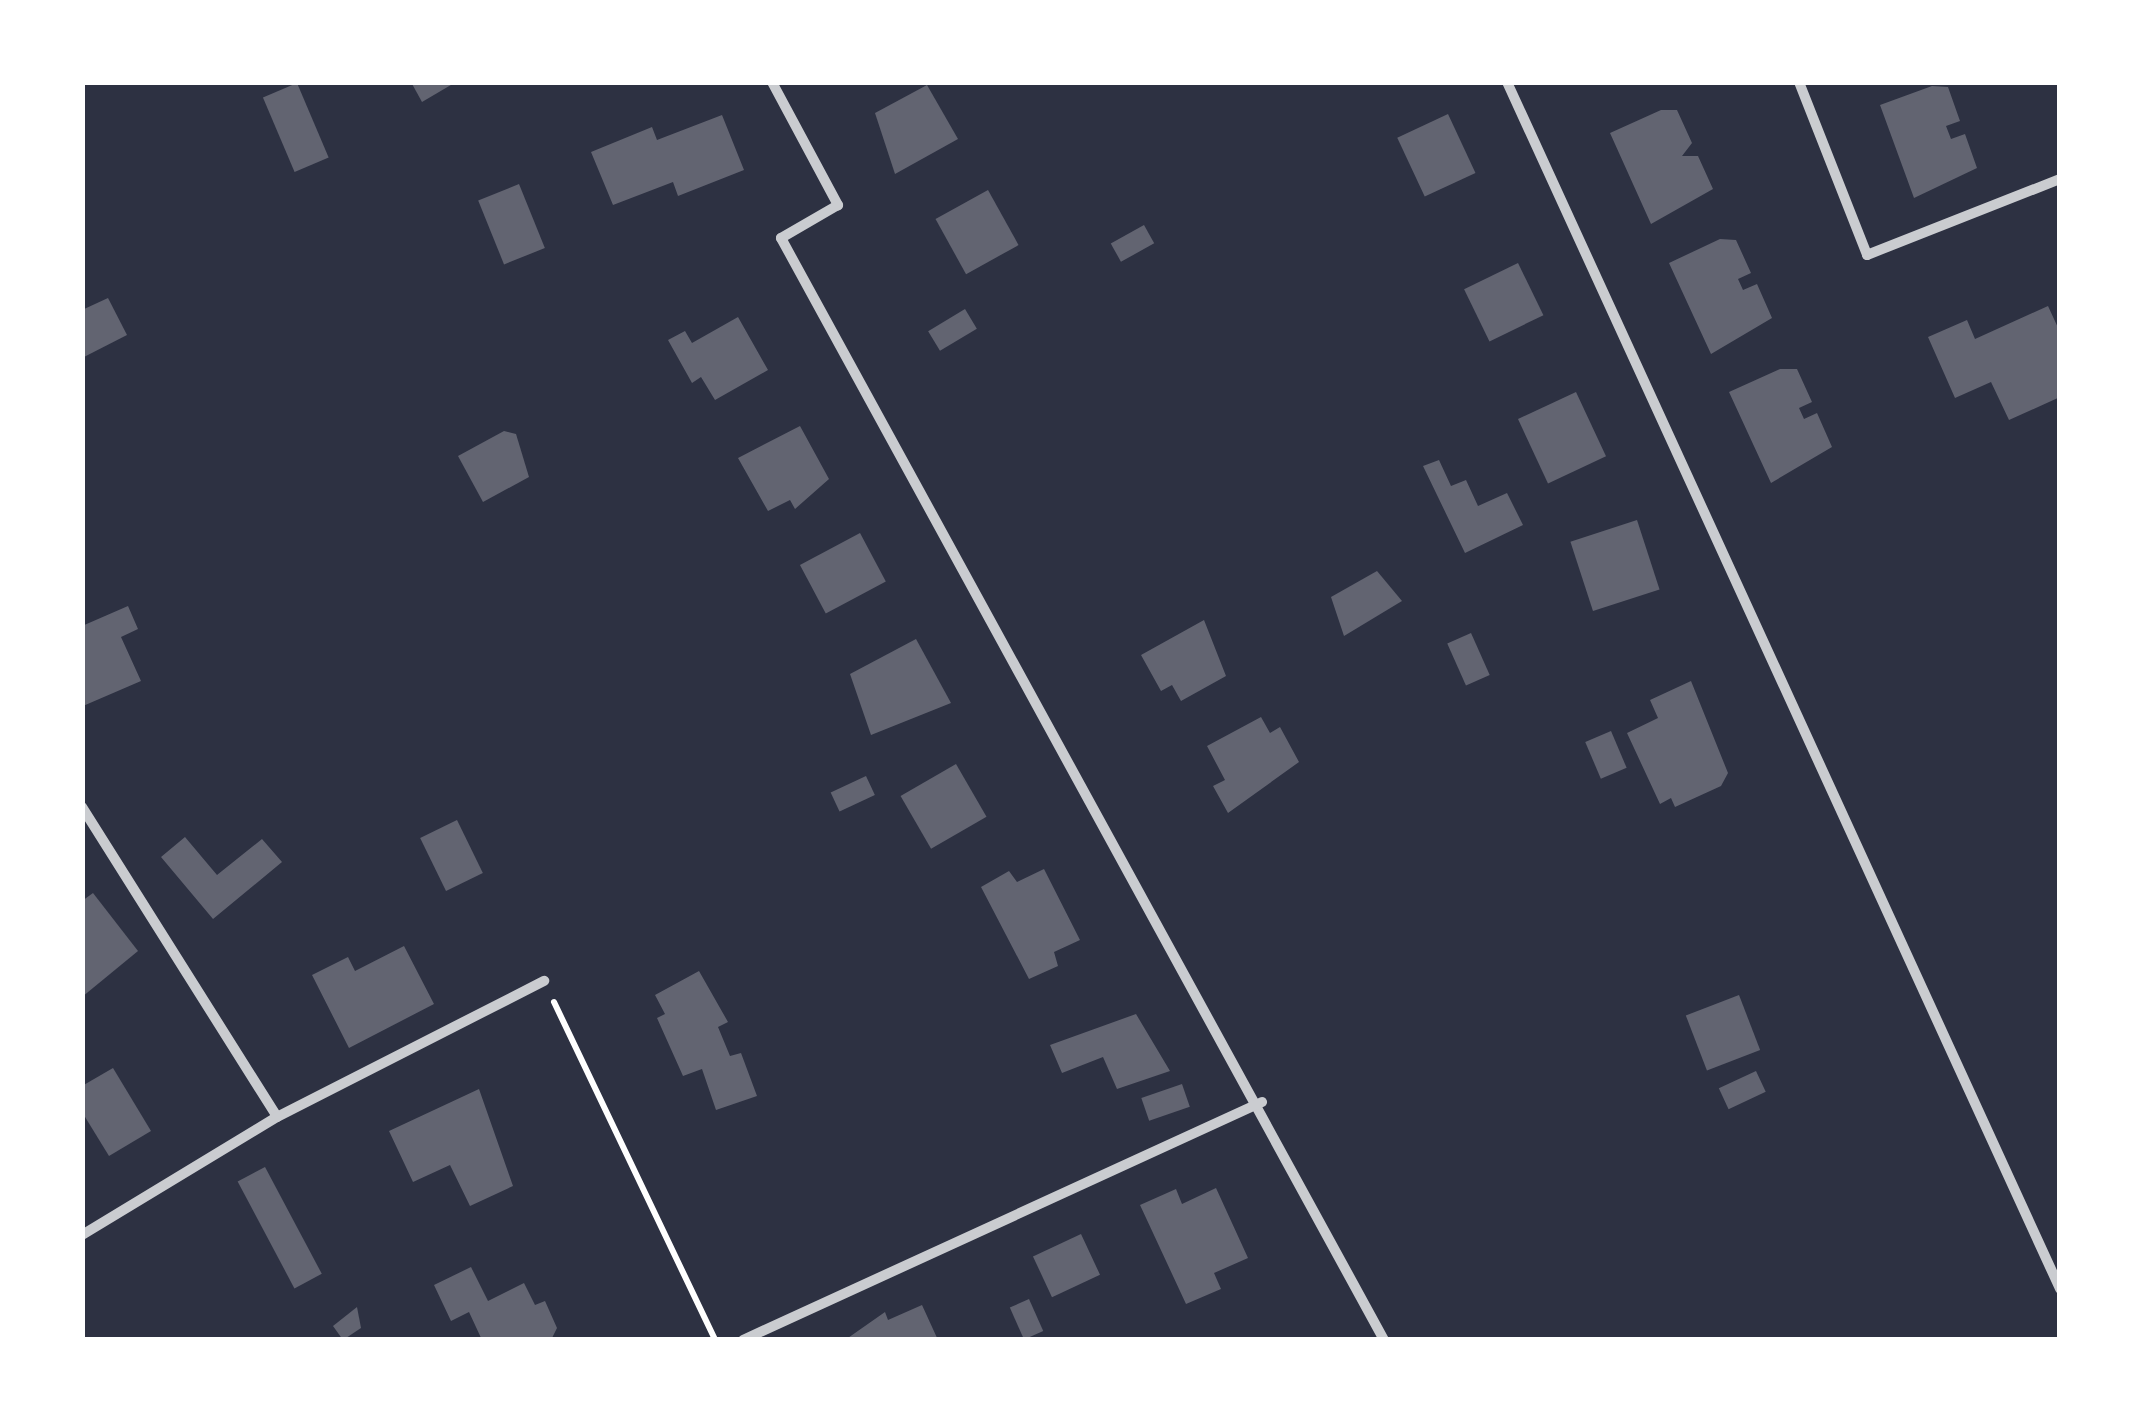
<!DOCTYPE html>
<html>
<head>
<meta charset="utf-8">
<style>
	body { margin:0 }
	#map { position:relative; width:2142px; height:1422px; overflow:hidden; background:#2d3142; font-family:"IBM Plex Serif",serif }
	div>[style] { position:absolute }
	.building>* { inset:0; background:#626471; transform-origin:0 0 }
	.path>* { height:6px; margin:-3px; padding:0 3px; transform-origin:3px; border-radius:3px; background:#fff }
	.minor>* { height:10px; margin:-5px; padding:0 5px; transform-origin:5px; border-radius:5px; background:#caccd0 }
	span { translate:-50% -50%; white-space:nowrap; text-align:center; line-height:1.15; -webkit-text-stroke:8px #fff; paint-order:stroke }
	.frame { position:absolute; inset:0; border:85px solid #fff; pointer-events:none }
</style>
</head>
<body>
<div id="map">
	<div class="building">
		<div style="clip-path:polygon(411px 82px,456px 82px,422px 102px)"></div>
		<div style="left:297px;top:83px;width:81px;height:37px;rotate:67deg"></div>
		<div style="clip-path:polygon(927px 85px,958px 139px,895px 174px,875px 113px)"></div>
		<div style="clip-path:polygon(1932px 86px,1948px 87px,1960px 121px,1946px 126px,1951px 139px,1965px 134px,1977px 168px,1914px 198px,1880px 105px)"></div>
		<div style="clip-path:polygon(1661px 110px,1677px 110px,1692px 143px,1682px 156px,1698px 156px,1713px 189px,1651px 224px,1610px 133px)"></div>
		<div style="left:1448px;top:114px;width:65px;height:56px;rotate:65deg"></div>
		<div style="clip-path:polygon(722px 115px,744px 170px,678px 196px,673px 182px,613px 205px,591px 152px,652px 127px,657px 140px)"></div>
		<div style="left:519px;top:184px;width:69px;height:44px;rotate:68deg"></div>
		<div style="left:988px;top:190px;width:63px;height:60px;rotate:61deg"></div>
		<div style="left:1144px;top:225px;width:21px;height:38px;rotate:61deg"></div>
		<div style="clip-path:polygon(1720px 239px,1736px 240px,1751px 273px,1738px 279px,1743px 290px,1757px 284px,1772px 318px,1711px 354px,1669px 263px)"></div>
		<div style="left:1518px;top:263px;width:58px;height:60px;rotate:64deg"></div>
		<div style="clip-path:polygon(108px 298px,127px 335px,82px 358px,82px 310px)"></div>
		<div style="clip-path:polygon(2048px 306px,2060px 332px,2060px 397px,2009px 420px,1991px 382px,1955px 398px,1928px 337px,1967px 320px,1975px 339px)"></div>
		<div style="left:965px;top:309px;width:23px;height:43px;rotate:59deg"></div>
		<div style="clip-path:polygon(738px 317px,768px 370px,715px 400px,701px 377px,692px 383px,668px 340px,685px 331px,692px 343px)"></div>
		<div style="clip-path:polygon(1780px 369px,1797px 369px,1812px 402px,1799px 408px,1804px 419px,1817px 413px,1832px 447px,1771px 483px,1729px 392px)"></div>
		<div style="left:1576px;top:392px;width:71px;height:64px;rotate:65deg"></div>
		<div style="clip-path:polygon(800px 426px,829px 479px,795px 509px,790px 500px,768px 511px,738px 458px)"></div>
		<div style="clip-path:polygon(504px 431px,516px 434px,529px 477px,483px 502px,458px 456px)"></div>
		<div style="clip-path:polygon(1439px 460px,1451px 486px,1466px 480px,1478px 506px,1507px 493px,1523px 525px,1465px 553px,1423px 466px)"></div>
		<div style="left:1637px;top:520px;width:73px;height:70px;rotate:72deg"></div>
		<div style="left:860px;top:533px;width:55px;height:68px;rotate:62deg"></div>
		<div style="clip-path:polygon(1377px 571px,1402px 601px,1344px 636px,1331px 597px)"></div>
		<div style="clip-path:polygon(128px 606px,138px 629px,121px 637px,141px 681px,83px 706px,82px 626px)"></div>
		<div style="clip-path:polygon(1204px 620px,1226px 676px,1181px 701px,1172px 685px,1161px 691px,1141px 655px)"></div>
		<div style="left:1471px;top:633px;width:46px;height:26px;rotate:66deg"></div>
		<div style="clip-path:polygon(916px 639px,951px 703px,871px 735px,850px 674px)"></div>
		<div style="clip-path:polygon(1691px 681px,1728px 773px,1721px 786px,1675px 807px,1671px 798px,1660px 804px,1627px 733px,1658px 718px,1650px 700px)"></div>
		<div style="clip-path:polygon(1261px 717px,1270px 733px,1280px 727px,1299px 762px,1228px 813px,1213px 786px,1225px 780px,1207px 746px)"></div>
		<div style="left:1611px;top:731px;width:40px;height:28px;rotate:67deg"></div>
		<div style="left:956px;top:764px;width:61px;height:64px;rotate:60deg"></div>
		<div style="left:866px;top:776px;width:21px;height:39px;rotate:65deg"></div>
		<div style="left:457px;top:820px;width:59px;height:41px;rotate:64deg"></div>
		<div style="clip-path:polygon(185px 837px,217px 875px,262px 839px,282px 862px,213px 919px,161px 857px)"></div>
		<div style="clip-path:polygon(1044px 869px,1080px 940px,1054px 952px,1058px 966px,1029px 979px,981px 887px,1009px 871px,1017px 882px)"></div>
		<div style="clip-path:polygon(93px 893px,138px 951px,82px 997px,82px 901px)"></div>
		<div style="clip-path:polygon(404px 946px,434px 1004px,349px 1048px,312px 975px,348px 957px,355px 971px)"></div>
		<div style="clip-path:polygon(699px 971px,728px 1022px,718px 1027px,730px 1056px,741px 1053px,757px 1096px,716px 1110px,702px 1069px,683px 1076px,657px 1018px,665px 1014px,655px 995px)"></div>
		<div style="left:1739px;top:995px;width:59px;height:57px;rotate:69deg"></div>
		<div style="clip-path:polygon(1136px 1014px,1170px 1071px,1117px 1089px,1103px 1057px,1062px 1073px,1050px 1045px)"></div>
		<div style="clip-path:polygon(113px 1068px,151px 1131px,109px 1156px,82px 1112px,82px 1086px)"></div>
		<div style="left:1756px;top:1071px;width:23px;height:41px;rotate:65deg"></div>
		<div style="left:1182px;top:1084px;width:24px;height:43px;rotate:71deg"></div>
		<div style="clip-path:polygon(479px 1089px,513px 1186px,470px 1206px,450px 1165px,413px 1182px,389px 1131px)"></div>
		<div style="left:265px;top:1167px;width:121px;height:31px;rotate:62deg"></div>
		<div style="clip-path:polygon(1216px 1188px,1248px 1258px,1214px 1273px,1221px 1289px,1186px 1304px,1140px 1205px,1176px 1189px,1182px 1204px)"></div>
		<div style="left:1081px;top:1234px;width:45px;height:53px;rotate:65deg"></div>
		<div style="clip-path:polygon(471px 1267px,488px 1301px,524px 1283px,535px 1305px,545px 1301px,557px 1328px,551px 1340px,482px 1340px,469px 1312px,451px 1321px,434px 1285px)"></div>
		<div style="left:1029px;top:1299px;width:35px;height:21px;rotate:66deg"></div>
		<div style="clip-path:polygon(922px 1305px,938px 1340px,845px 1340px,885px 1312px,888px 1320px)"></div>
		<div style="clip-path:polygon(357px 1307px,361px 1328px,343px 1340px,333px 1326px)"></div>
	</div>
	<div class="path">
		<div style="left:554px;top:1002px;width:374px;rotate:64.5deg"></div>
	</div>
	<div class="minor">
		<div style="left:772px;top:82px;width:140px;rotate:61.8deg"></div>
		<div style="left:838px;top:205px;width:66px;rotate:149.9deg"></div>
		<div style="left:781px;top:238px;width:1256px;rotate:61.31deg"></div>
		<div style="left:1507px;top:82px;width:1328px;rotate:65.38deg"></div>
		<div style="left:1799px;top:82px;width:186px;rotate:68.5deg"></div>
		<div style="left:1867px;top:255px;width:207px;rotate:-21.5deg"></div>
		<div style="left:82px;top:807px;width:366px;rotate:57.8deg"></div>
		<div style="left:82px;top:1235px;width:228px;rotate:-31.2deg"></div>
		<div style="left:277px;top:1117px;width:300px;rotate:-27deg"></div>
		<div style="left:743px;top:1340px;width:571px;rotate:-24.63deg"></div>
	</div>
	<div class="frame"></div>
</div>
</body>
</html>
